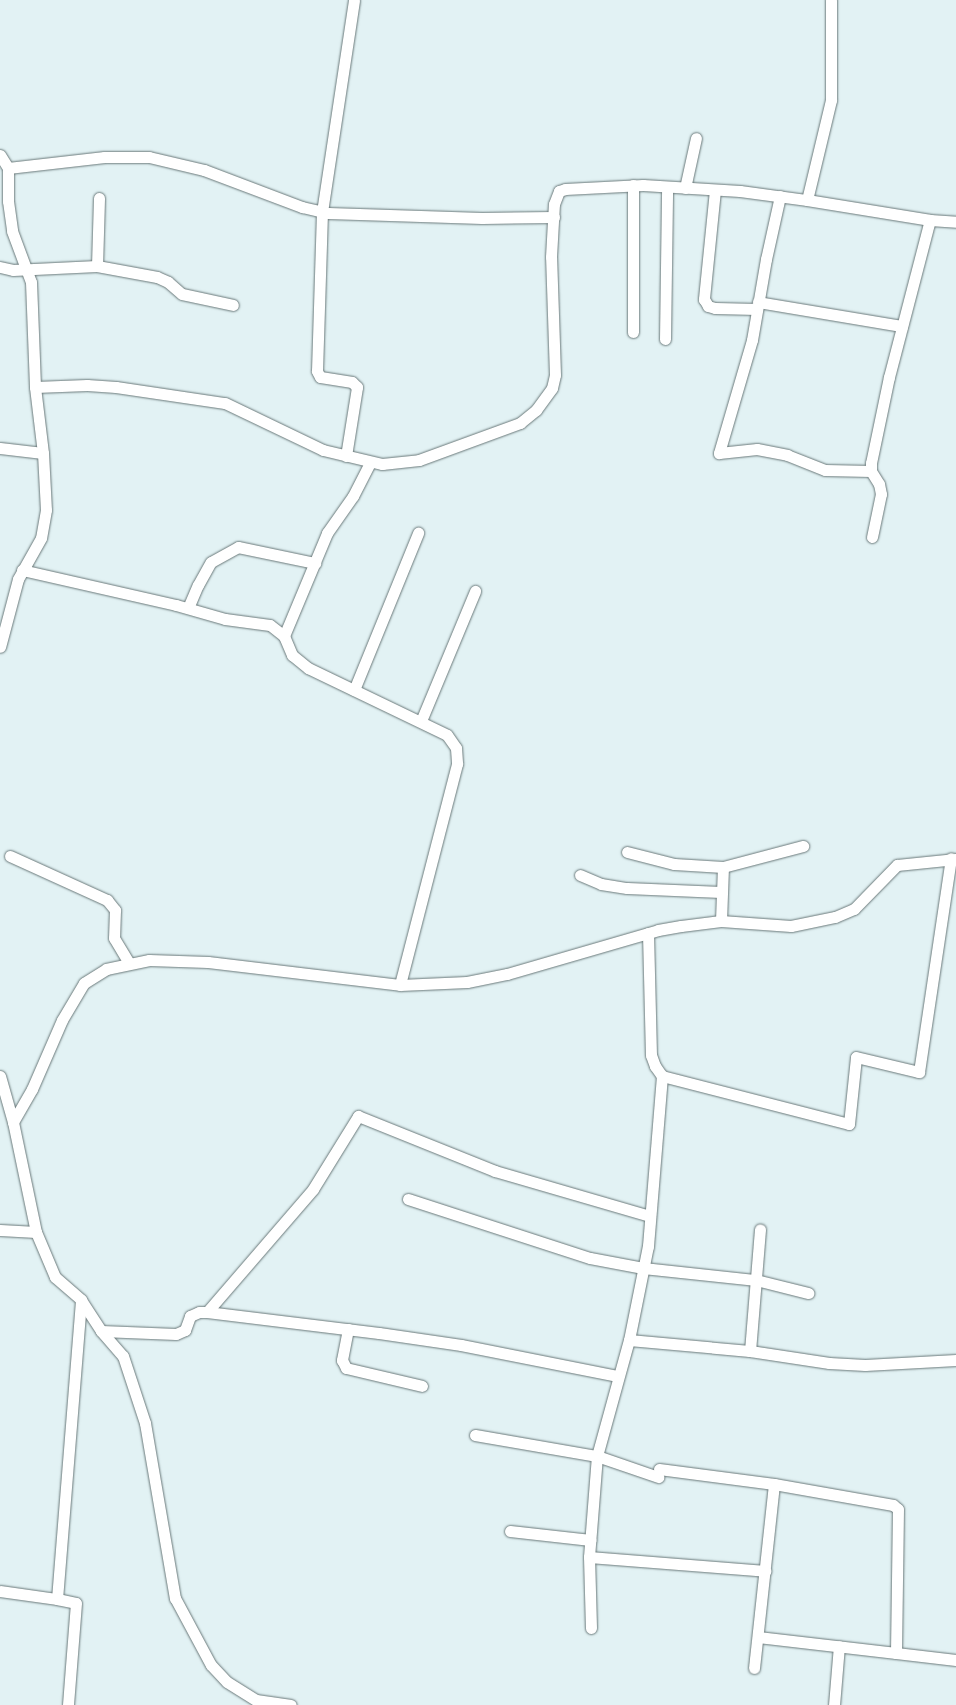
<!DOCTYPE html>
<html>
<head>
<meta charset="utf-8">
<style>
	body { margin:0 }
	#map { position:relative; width:956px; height:1705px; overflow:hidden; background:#e2f2f4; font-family:Jost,sans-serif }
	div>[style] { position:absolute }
	.roads { filter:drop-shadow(0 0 1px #697879) drop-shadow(0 0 1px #697879) }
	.minor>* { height:11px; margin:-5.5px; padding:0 5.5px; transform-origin:5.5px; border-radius:5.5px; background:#fff }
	span { translate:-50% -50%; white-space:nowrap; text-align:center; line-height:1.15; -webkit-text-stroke:4px #fff; paint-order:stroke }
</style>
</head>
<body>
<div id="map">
	<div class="roads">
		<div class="minor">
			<div style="left:0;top:155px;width:15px;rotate:58deg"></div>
			<div style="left:8px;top:168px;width:33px;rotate:90deg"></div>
			<div style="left:8px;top:201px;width:30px;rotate:82deg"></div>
			<div style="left:12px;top:231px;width:54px;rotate:69.6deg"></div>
			<div style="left:31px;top:282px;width:105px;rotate:87.8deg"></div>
			<div style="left:35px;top:387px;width:66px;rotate:83.1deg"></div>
			<div style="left:43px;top:453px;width:57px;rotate:87deg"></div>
			<div style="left:46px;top:510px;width:28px;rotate:100deg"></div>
			<div style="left:41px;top:538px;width:47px;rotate:119.3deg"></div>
			<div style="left:18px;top:579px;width:70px;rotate:104.8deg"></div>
			<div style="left:8px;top:168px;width:97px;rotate:-6.5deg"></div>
			<div style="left:104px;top:157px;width:45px"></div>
			<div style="left:149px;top:157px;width:57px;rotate:13.3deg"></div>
			<div style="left:204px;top:170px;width:105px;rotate:20.7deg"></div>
			<div style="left:302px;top:207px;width:27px;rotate:13deg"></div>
			<div style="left:328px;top:213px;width:154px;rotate:1.9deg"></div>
			<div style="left:482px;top:218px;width:72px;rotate:-0.8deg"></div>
			<div style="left:633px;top:185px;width:147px;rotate:90deg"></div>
			<div style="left:685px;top:188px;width:51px;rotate:-77.6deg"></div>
			<div style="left:715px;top:190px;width:110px;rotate:95.8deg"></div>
			<div style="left:704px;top:299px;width:8px;rotate:60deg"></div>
			<div style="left:708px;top:306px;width:7px;rotate:16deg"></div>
			<div style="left:715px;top:308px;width:42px;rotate:1.4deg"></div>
			<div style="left:780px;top:196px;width:65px;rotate:102.5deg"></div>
			<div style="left:766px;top:259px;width:82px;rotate:99.8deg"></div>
			<div style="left:752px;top:340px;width:118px;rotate:106.3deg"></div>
			<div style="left:719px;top:453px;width:38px;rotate:-6deg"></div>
			<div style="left:757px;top:449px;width:31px;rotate:11deg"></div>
			<div style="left:787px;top:455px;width:41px;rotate:21.5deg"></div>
			<div style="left:825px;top:470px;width:46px;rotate:1.2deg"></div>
			<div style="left:807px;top:200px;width:103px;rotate:-76.5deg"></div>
			<div style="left:831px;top:100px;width:100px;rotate:-90deg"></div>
			<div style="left:97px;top:266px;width:68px;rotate:-88.3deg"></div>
			<div style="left:0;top:267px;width:13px;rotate:13deg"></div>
			<div style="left:13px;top:270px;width:84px;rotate:-2.7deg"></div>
			<div style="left:97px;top:266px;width:61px;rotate:10.4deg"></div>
			<div style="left:157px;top:277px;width:12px;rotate:24deg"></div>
			<div style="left:168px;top:282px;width:18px;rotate:41deg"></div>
			<div style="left:182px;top:294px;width:52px;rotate:12.2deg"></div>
			<div style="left:758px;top:302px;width:146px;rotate:9.5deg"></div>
			<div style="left:665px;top:339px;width:152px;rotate:-89.2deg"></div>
			<div style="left:35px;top:387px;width:52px;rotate:-2.2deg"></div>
			<div style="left:87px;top:385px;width:29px;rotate:4deg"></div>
			<div style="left:116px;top:387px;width:110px;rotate:8.4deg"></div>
			<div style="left:225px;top:403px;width:109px;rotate:25.6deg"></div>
			<div style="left:323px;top:450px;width:61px;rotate:13.3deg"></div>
			<div style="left:382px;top:464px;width:37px;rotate:-6deg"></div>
			<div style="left:419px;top:460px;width:108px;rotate:-20.1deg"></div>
			<div style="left:520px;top:423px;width:21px;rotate:-39deg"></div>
			<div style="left:536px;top:410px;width:27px;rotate:-54deg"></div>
			<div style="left:552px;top:388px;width:13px;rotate:-77deg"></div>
			<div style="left:555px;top:375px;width:118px;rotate:-91.9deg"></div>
			<div style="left:551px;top:257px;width:53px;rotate:-86.8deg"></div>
			<div style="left:554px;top:204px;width:14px;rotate:-69deg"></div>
			<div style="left:559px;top:191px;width:6px;rotate:-18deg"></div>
			<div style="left:565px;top:189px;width:78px;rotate:-2.9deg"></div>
			<div style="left:643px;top:185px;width:97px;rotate:3.5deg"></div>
			<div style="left:740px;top:191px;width:68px;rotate:7.7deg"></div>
			<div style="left:807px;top:200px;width:125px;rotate:9.2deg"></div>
			<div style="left:930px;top:220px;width:26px;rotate:4deg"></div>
			<div style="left:0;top:448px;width:43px;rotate:6.6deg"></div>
			<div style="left:346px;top:456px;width:70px;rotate:-80.9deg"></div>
			<div style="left:357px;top:387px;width:7px;rotate:-135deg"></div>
			<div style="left:352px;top:382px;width:32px;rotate:-171deg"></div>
			<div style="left:320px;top:377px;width:7px;rotate:-117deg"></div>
			<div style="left:317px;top:371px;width:159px;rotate:-88.2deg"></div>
			<div style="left:322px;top:212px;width:214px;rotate:-81.4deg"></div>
			<div style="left:872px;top:537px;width:44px;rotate:-78.2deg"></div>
			<div style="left:881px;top:494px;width:10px;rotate:-101deg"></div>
			<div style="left:879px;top:484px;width:15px;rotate:-122deg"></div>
			<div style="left:871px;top:471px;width:8px;rotate:-90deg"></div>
			<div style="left:871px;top:463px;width:88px;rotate:-78.2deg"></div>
			<div style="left:889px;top:377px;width:162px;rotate:-75.4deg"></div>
			<div style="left:22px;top:570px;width:158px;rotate:12.8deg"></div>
			<div style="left:176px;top:605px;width:51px;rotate:15.9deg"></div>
			<div style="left:225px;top:619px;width:45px;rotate:7.6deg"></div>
			<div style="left:270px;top:625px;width:18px;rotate:38deg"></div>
			<div style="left:284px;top:636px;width:21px;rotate:67deg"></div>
			<div style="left:292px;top:655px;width:21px;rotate:39deg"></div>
			<div style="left:308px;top:668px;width:154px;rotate:25.7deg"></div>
			<div style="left:447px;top:735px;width:16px;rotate:55deg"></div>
			<div style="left:456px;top:748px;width:16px;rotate:86deg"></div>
			<div style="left:457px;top:764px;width:228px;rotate:104.5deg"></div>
			<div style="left:188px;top:608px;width:25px;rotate:-67deg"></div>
			<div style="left:198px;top:585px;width:26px;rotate:-61deg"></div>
			<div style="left:211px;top:562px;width:31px;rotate:-29deg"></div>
			<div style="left:238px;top:547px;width:79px;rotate:11.7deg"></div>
			<div style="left:284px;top:636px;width:112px;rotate:-67.3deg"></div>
			<div style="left:327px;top:533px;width:45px;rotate:-54.9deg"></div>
			<div style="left:353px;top:496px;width:38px;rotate:-63deg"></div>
			<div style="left:354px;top:690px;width:170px;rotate:-67.8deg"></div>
			<div style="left:421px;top:721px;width:141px;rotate:-67.4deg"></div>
			<div style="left:627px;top:852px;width:49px;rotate:14.3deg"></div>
			<div style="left:674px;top:864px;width:49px;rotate:3.5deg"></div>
			<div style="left:10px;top:856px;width:107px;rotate:24.4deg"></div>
			<div style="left:107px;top:900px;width:13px;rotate:51deg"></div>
			<div style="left:115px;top:910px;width:28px;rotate:92deg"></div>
			<div style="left:114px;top:938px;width:29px;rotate:59deg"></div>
			<div style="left:580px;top:875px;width:23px;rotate:23deg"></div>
			<div style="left:601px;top:884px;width:26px;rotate:9deg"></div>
			<div style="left:627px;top:888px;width:94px;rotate:2.4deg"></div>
			<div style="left:721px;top:921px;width:54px;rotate:-87.9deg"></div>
			<div style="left:723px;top:867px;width:83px;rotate:-14.7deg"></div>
			<div style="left:648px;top:933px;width:122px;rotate:88.6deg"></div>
			<div style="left:651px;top:1055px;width:12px;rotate:70deg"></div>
			<div style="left:655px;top:1066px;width:12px;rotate:55deg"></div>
			<div style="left:0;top:1076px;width:48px;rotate:74.2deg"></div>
			<div style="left:13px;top:1122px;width:112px;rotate:78.2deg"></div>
			<div style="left:36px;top:1232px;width:49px;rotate:67.1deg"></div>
			<div style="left:55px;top:1277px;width:35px;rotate:41deg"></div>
			<div style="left:81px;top:1300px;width:37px;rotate:57deg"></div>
			<div style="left:101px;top:1331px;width:33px;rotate:49deg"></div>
			<div style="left:123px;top:1356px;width:71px;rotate:71.8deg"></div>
			<div style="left:145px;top:1423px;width:178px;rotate:80.3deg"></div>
			<div style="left:175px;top:1598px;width:76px;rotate:61.8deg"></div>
			<div style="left:211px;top:1665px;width:23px;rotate:47deg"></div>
			<div style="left:227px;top:1682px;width:34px;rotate:32deg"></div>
			<div style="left:256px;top:1700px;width:35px;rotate:8deg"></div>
			<div style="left:13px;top:1122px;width:38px;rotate:-60deg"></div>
			<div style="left:32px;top:1089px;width:75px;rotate:-66.5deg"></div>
			<div style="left:62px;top:1020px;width:43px;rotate:-59.3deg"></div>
			<div style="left:84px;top:983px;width:26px;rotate:-32deg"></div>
			<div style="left:106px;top:969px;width:44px;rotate:-11.8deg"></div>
			<div style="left:149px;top:960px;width:59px;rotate:1.9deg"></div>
			<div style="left:208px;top:962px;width:193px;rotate:6.8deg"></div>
			<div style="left:400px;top:985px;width:67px;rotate:-2.6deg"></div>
			<div style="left:467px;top:982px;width:41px;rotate:-11.3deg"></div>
			<div style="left:507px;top:974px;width:157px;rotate:-16.2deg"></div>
			<div style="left:658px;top:930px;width:23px;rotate:-10deg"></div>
			<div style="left:681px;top:926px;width:40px;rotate:-7.1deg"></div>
			<div style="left:721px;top:921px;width:70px;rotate:4.1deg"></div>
			<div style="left:791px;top:926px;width:45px;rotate:-11.6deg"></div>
			<div style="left:835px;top:917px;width:21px;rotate:-23deg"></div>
			<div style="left:854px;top:909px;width:62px;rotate:-45.7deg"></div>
			<div style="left:897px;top:865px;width:59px;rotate:-5.8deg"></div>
			<div style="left:408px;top:1199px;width:191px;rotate:18deg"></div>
			<div style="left:590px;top:1258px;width:54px;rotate:10.7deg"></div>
			<div style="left:643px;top:1268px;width:114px;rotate:6.1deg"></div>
			<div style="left:756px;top:1280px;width:54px;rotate:14deg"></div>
			<div style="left:0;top:1230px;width:36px;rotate:3deg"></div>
			<div style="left:207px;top:1312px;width:162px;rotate:-49.2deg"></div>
			<div style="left:313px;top:1189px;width:86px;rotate:-58.3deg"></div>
			<div style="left:358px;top:1116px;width:148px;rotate:21.9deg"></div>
			<div style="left:495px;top:1171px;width:161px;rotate:16.2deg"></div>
			<div style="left:348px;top:1329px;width:32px;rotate:101deg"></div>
			<div style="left:342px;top:1360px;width:9px;rotate:63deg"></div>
			<div style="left:346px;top:1368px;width:78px;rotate:13.3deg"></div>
			<div style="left:101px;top:1331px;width:75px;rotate:2.3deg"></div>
			<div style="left:176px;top:1334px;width:10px;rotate:-24deg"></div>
			<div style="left:185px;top:1330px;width:15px;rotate:-70deg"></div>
			<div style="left:190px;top:1316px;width:10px;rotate:-24deg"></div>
			<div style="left:199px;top:1312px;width:8px"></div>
			<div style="left:207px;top:1312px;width:173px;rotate:7deg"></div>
			<div style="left:379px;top:1333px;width:83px;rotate:8.3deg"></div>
			<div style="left:461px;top:1345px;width:160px;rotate:11.2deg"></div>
			<div style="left:629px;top:1340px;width:121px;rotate:5.2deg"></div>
			<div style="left:750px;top:1351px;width:80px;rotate:8.6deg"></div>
			<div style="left:829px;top:1363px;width:36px;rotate:3deg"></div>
			<div style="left:865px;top:1365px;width:91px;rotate:-3.1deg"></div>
			<div style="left:750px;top:1351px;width:122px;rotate:-85.3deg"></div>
			<div style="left:475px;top:1435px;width:124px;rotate:9.8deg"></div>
			<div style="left:597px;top:1456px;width:65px;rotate:19deg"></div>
			<div style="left:659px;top:1469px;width:116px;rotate:7.4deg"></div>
			<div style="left:774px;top:1484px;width:121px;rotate:10deg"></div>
			<div style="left:893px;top:1505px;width:6px;rotate:39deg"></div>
			<div style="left:898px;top:1509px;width:144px;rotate:90.8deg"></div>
			<div style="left:896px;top:1653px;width:60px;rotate:6.7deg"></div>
			<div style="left:510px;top:1531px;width:81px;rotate:6.4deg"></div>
			<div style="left:589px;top:1557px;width:177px;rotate:4.5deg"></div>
			<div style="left:0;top:1591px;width:58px;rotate:8deg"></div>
			<div style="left:57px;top:1599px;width:300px;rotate:-85.4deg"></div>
			<div style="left:57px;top:1599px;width:19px;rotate:12deg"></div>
			<div style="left:76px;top:1603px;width:102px;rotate:94.5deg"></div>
			<div style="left:591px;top:1628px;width:71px;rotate:-91.6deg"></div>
			<div style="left:589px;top:1557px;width:101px;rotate:-85.5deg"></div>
			<div style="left:597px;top:1456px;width:120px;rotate:-74.6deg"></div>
			<div style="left:629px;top:1340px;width:96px;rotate:-78.6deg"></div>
			<div style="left:648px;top:1246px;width:171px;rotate:-85.3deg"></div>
			<div style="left:662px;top:1076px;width:193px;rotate:14.4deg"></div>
			<div style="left:849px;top:1124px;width:67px;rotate:-84deg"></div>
			<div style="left:856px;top:1057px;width:65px;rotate:13.4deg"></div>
			<div style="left:919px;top:1072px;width:216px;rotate:-81.5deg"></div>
			<div style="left:758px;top:1637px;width:139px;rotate:6.6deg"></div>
			<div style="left:754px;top:1668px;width:185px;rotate:-83.8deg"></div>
			<div style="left:834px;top:1705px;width:59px;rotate:-85.2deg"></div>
		</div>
	</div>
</div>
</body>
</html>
